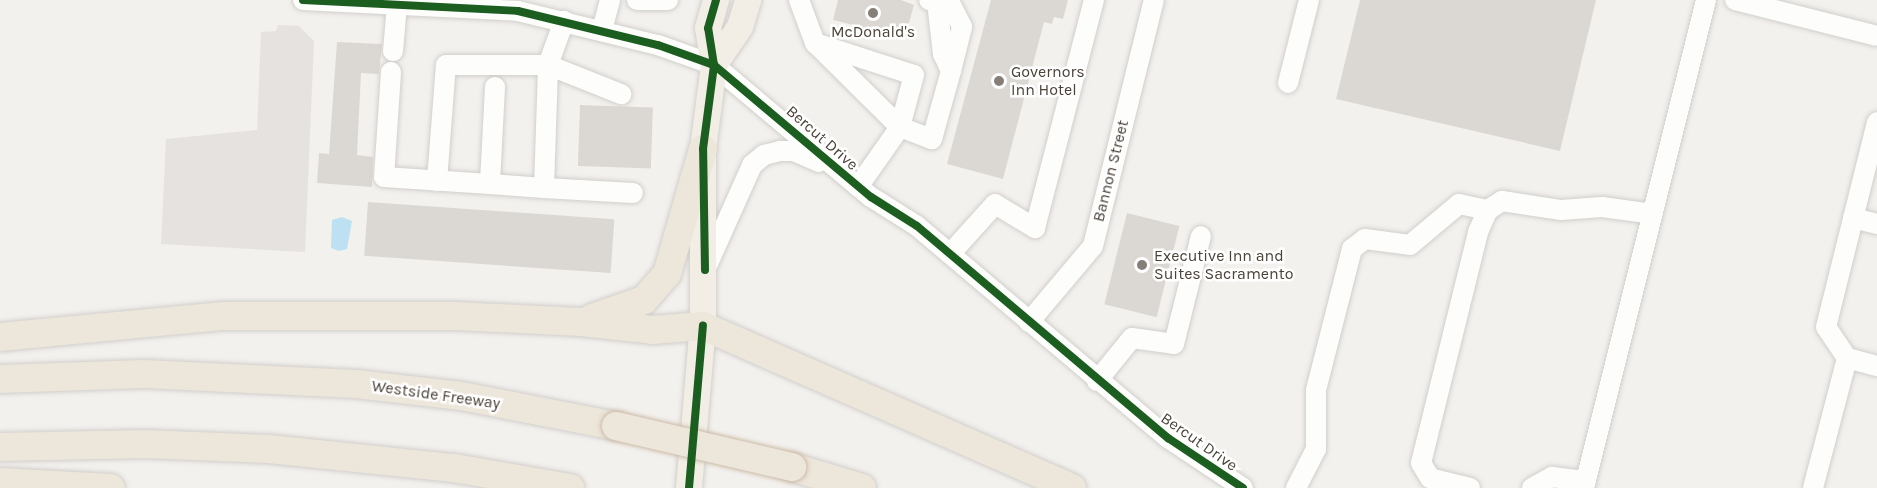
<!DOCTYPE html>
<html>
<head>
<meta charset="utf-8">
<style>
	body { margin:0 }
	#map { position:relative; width:1877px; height:488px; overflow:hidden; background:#f3f1ee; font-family:Karla,sans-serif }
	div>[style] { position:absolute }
	.parking>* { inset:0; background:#e5e2df }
	.water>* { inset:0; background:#bde1f2 }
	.building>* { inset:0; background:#dbd8d4; transform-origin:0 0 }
	.roads { filter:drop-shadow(0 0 2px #d1cfcb) drop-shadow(0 0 2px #d1cfcb) }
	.minor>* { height:20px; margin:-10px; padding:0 10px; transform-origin:10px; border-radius:10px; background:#fdfdfc }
	.major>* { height:26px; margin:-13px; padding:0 13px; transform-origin:13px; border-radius:13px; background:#f2eee6 }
	.highway>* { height:28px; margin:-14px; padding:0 14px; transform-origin:14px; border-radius:14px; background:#ede6db }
	.bridges { filter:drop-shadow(0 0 2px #ccbca8) drop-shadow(0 0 2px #ccbca8) }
	.highway-bridge>* { height:28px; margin:-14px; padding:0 14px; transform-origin:14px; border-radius:14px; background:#ede6db }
	.cycleway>* { height:8px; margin:-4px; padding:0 4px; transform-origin:4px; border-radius:4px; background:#1b5e20 }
	.dots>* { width:16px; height:16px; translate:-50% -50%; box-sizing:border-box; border:3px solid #fff; border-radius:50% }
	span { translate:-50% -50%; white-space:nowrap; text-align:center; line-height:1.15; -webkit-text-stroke:5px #fff; paint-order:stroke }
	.poi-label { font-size:16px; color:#4b4238 }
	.left { translate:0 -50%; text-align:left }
	.street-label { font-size:16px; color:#4b4238 }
</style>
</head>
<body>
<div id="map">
	<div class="parking">
		<div style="clip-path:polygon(278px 25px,299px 26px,314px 41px,305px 252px,161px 244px,166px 139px,257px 130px,261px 32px,276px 31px)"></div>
	</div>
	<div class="water">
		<div style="clip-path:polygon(342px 217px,352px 221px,347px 249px,339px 251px,331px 248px,332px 220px)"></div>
	</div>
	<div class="building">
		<div style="clip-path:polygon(838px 0,901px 0,914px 5px,905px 38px,833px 20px)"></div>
		<div style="clip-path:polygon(991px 0,1068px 0,1063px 19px,1054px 17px,1052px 24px,1044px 22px,1003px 179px,947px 164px)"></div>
		<div style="clip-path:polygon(1360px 0,1596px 0,1560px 151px,1336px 99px)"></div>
		<div style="clip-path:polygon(337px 42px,382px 44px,379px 74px,361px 73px,357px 155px,373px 157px,372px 187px,317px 183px,319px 153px,329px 154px)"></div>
		<div style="left:580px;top:105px;width:73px;height:61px;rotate:2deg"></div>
		<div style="left:368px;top:202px;width:247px;height:54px;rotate:4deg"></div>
		<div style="left:1127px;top:213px;width:54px;height:94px;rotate:14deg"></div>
	</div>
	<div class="roads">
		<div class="minor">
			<div style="left:303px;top:0;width:215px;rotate:2.9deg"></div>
			<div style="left:518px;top:11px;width:144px;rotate:13.7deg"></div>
			<div style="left:658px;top:45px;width:59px;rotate:19.7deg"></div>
			<div style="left:714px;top:65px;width:205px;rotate:40.1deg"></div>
			<div style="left:871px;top:197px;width:54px;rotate:32.2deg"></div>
			<div style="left:917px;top:226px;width:329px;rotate:40.2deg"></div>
			<div style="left:1168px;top:438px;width:90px;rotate:33.7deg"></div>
			<div style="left:637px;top:0;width:31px"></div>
			<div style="left:799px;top:0;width:46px;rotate:69.6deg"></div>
			<div style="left:815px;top:43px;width:104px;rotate:17.9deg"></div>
			<div style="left:914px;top:75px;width:54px;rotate:105.1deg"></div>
			<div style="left:900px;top:127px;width:73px;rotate:125deg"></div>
			<div style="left:1735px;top:0;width:146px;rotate:14.2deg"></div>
			<div style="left:937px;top:2px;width:13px;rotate:4deg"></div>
			<div style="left:950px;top:3px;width:27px;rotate:63deg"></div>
			<div style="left:962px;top:27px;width:45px;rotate:104deg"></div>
			<div style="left:602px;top:30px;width:31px;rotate:-75deg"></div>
			<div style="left:815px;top:43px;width:120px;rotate:44.7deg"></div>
			<div style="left:900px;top:127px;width:34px;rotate:21deg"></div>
			<div style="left:932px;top:139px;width:71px;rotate:-74.4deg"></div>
			<div style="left:951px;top:71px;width:19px;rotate:-115deg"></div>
			<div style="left:943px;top:54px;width:52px;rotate:-96.6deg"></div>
			<div style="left:937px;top:2px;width:8px;rotate:-166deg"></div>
			<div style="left:393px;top:51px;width:47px;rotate:-85.1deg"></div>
			<div style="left:391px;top:72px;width:105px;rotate:93.8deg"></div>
			<div style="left:384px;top:177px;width:106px;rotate:3.8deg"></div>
			<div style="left:1288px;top:83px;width:86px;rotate:-75.8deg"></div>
			<div style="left:495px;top:87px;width:97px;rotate:93deg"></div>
			<div style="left:490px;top:184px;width:54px;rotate:4.2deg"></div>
			<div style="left:544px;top:188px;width:123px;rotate:-88.1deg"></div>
			<div style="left:548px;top:65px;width:79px;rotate:21.7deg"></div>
			<div style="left:437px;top:181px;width:116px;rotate:-85.6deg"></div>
			<div style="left:446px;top:65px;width:102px"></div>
			<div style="left:548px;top:65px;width:47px;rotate:-70deg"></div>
			<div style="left:544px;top:188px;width:89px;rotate:3.2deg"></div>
			<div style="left:1853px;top:218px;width:25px;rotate:14deg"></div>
			<div style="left:950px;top:254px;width:67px;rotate:-48deg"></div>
			<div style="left:995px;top:204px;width:47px;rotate:31deg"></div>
			<div style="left:1035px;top:228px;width:236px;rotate:-75.5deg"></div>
			<div style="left:706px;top:268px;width:113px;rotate:-65.9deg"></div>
			<div style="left:752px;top:165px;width:16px;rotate:-40deg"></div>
			<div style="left:764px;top:155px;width:16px;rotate:-14deg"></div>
			<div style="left:780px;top:151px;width:14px"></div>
			<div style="left:794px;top:151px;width:27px;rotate:24deg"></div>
			<div style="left:1029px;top:322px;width:99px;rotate:-49.9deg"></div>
			<div style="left:1093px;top:246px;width:253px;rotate:-76.1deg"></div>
			<div style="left:1847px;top:358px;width:31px;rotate:15deg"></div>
			<div style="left:1097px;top:381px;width:55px;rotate:-50.9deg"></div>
			<div style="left:1132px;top:338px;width:42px;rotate:8.1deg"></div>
			<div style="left:1174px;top:344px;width:111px;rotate:-76deg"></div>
			<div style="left:1296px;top:488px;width:44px;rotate:-62.9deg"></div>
			<div style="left:1316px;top:449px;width:59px;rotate:-90deg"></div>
			<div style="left:1316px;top:390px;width:146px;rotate:-75.7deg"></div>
			<div style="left:1352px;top:249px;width:16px;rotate:-38deg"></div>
			<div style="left:1365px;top:239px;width:45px;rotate:7.6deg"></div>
			<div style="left:1410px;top:245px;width:64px;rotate:-39.9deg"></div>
			<div style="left:1459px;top:204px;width:30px;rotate:12deg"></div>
			<div style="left:1470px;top:488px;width:41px;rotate:-166deg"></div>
			<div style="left:1430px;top:478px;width:17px;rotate:-121deg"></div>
			<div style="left:1421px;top:463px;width:238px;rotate:-76.1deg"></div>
			<div style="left:1478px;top:232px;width:24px;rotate:-66deg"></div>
			<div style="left:1488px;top:210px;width:17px;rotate:-33deg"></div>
			<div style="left:1502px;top:201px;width:60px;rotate:8.7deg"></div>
			<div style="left:1561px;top:210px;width:41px;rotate:-4.2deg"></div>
			<div style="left:1602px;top:207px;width:51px;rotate:7.8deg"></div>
			<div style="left:1532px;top:488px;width:23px;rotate:-29deg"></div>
			<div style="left:1552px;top:477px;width:34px;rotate:7deg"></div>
			<div style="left:1584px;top:488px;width:503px;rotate:-75.96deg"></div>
			<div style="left:1813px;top:488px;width:134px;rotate:-75.3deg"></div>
			<div style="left:1847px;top:358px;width:37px;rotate:-124deg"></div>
			<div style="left:1826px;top:327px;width:211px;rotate:-76deg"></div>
		</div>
		<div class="major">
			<div style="left:714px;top:65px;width:46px;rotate:-55.6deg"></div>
			<div style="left:740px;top:27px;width:28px;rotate:-73deg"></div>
			<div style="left:689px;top:488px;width:163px;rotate:-85.1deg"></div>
			<div style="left:703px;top:326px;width:177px;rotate:-90deg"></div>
			<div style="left:703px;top:149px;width:85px;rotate:-82.5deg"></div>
			<div style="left:714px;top:65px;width:37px;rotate:-99deg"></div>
			<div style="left:708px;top:28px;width:29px;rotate:-74deg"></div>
		</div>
		<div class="highway">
			<div style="left:592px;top:318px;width:55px;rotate:-19.1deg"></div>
			<div style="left:644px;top:300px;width:35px;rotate:-49deg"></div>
			<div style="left:667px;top:274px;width:130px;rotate:-73.9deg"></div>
			<div style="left:0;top:337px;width:225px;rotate:-5.4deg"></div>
			<div style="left:224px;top:316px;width:233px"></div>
			<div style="left:457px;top:316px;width:124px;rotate:2.8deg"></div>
			<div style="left:581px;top:322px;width:72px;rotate:6.3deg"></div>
			<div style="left:653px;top:330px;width:50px;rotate:-4.6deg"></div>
			<div style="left:703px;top:326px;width:403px;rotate:23.7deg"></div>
			<div style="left:0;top:379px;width:144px;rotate:-2deg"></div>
			<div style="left:144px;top:374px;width:212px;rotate:2.7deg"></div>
			<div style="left:356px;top:384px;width:106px;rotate:6.5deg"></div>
			<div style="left:461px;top:396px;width:158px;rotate:11deg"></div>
			<div style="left:0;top:447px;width:145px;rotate:-1.2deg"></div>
			<div style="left:145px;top:444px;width:124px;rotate:2.3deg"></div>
			<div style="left:269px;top:449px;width:186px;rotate:5.9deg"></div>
			<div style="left:454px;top:468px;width:118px;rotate:9.8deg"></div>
			<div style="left:792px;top:467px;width:73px;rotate:16.7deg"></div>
			<div style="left:0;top:482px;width:111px;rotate:3.1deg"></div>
		</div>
	</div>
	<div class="bridges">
		<div class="highway-bridge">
			<div style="left:616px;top:426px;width:181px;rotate:13.1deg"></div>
		</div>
	</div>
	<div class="cycleway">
		<div style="left:303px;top:0;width:215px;rotate:2.9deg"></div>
		<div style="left:518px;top:11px;width:144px;rotate:13.7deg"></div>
		<div style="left:658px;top:45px;width:59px;rotate:19.7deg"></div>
		<div style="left:714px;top:65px;width:205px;rotate:40.1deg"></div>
		<div style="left:871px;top:197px;width:54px;rotate:32.2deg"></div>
		<div style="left:917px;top:226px;width:329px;rotate:40.2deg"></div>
		<div style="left:1168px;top:438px;width:90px;rotate:33.7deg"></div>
		<div style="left:705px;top:270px;width:121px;rotate:-90.9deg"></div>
		<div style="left:703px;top:149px;width:85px;rotate:-82.5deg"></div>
		<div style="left:714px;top:65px;width:37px;rotate:-99deg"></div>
		<div style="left:708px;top:28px;width:29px;rotate:-74deg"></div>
		<div style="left:689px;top:488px;width:163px;rotate:-85.1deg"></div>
	</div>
	<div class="dots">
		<div style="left:873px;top:13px;background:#867f78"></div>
		<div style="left:999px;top:81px;background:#867f78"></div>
		<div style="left:1142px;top:265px;background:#867f78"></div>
	</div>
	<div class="poi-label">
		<span style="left:873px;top:32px">McDonald's</span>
		<span class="left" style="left:1011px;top:81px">Governors<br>Inn Hotel</span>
		<span class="left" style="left:1154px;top:265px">Executive Inn and<br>Suites Sacramento</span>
	</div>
	<div class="street-label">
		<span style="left:822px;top:138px;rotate:41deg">Bercut Drive</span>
		<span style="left:1111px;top:171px;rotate:-76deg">Bannon Street</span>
		<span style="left:436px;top:395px;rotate:8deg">Westside Freeway</span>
		<span style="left:1199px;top:442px;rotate:35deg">Bercut Drive</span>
	</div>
</div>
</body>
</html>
